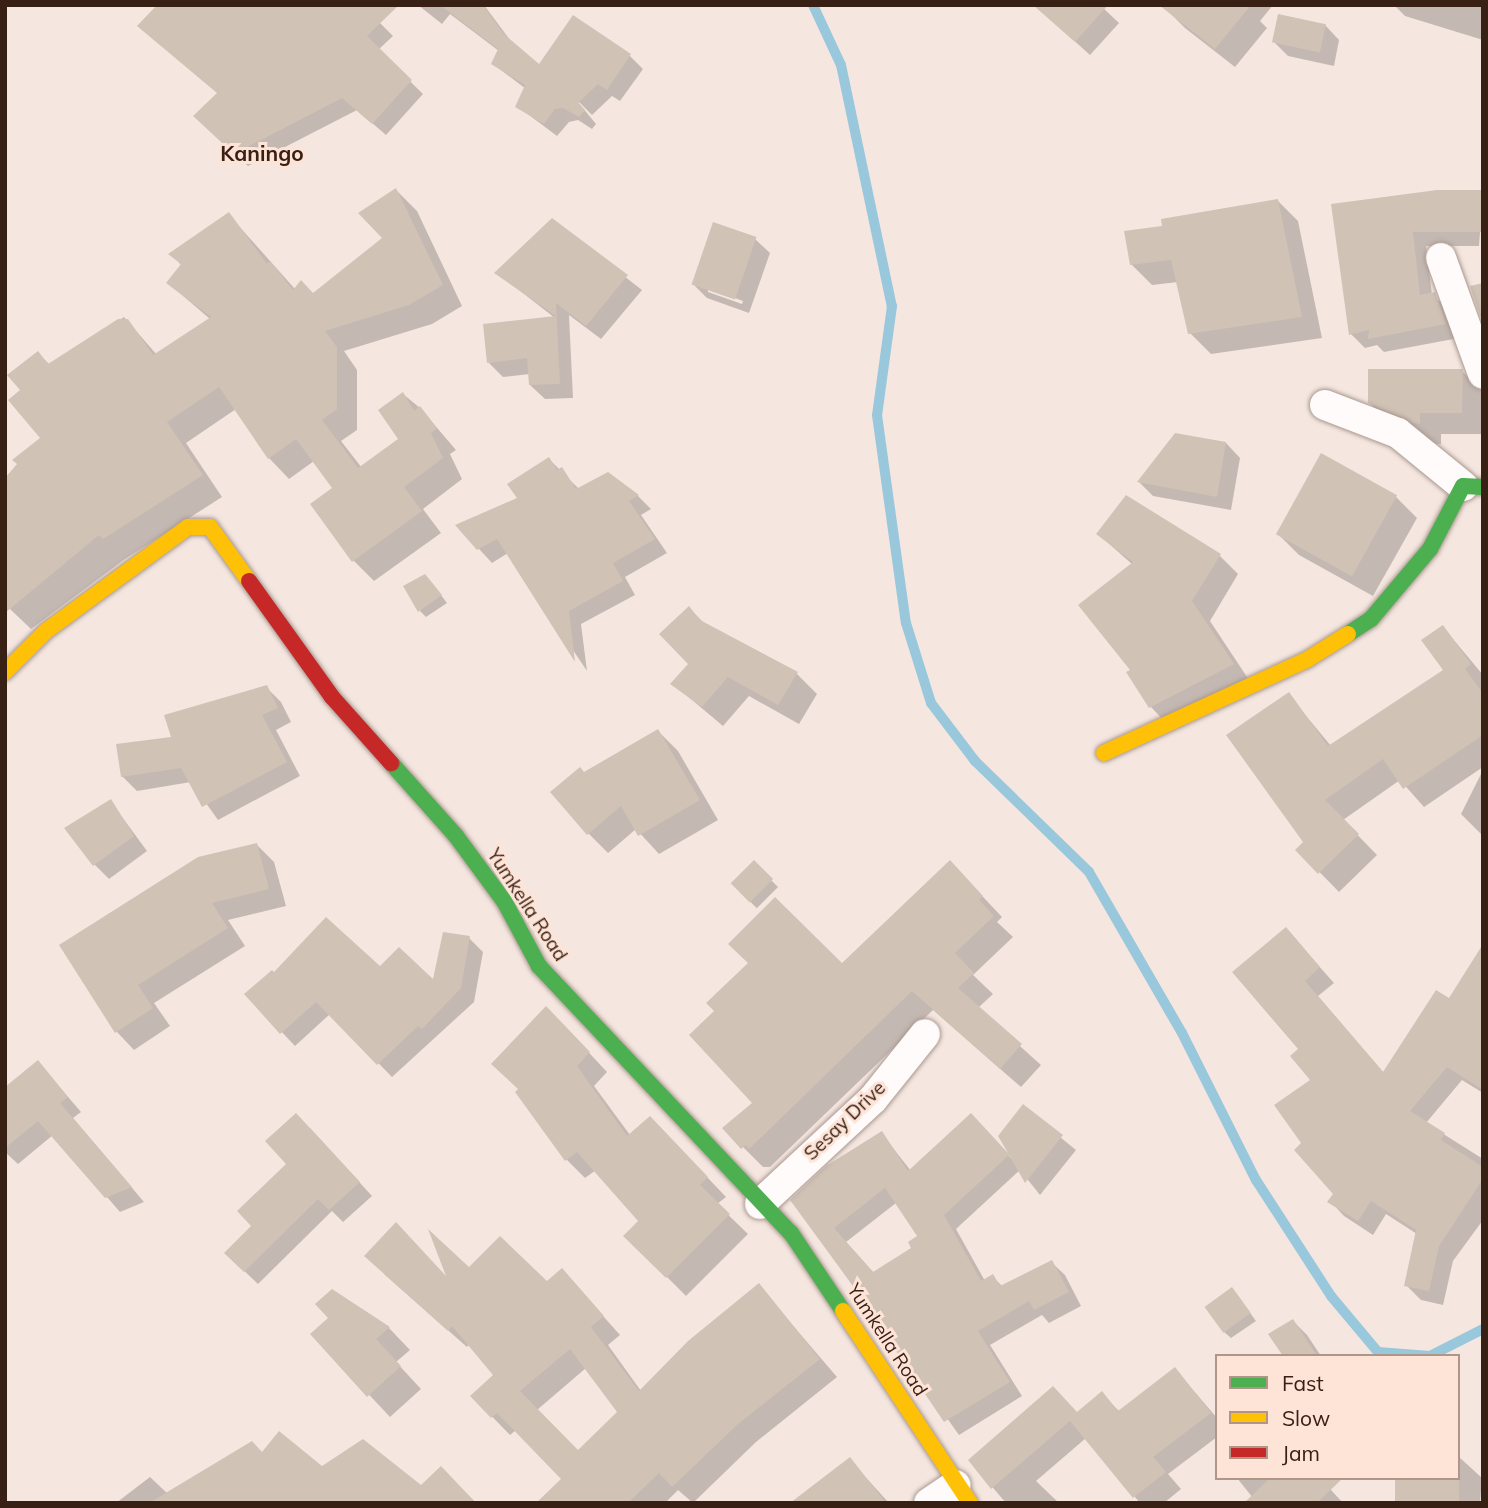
<!DOCTYPE html>
<html>
<head>
<meta charset="utf-8">
<style>
	body { margin:0 }
	#map { position:relative; width:1488px; height:1508px; overflow:hidden; background:#f5e7e0; font-family:Mulish,sans-serif }
	div>[style] { position:absolute }
	.shadow>* { inset:0; background:#0003; transform-origin:0 0 }
	.stream>* { height:10px; margin:-5px; padding:0 5px; transform-origin:5px; border-radius:5px; background:#99c7dc }
	.building>* { inset:0; background:#d0c2b5; transform-origin:0 0 }
	.roads { filter:drop-shadow(0 0 2px #a99890) drop-shadow(0 0 2px #a99890) }
	.street>* { height:30px; margin:-15px; padding:0 15px; transform-origin:15px; border-radius:15px; background:#fefbfa }
	.fast>* { height:16px; margin:-8px; padding:0 8px; transform-origin:8px; border-radius:8px; background:#4caf50 }
	.slow>* { height:16px; margin:-8px; padding:0 8px; transform-origin:8px; border-radius:8px; background:#ffc107 }
	.jam>* { height:16px; margin:-8px; padding:0 8px; transform-origin:8px; border-radius:8px; background:#c62828 }
	span { translate:-50% -50%; white-space:nowrap; text-align:center; line-height:1.15; -webkit-text-stroke:6px #fee4d7; paint-order:stroke }
	.street-label { font-size:19px; color:#382114 }
	.neighbourhood-label { font-size:21px; color:#382114; font-weight:700 }
	.frame { position:absolute; inset:0; border:7px solid #382114; pointer-events:none }
	.legend { position:absolute; left:1215px; top:1354px; width:245px; height:126px; box-sizing:border-box; background:#fee4d7; border:2px solid #af9689; margin:0; padding:9px 12px; list-style:none; font-size:21px; color:#382114 }
	.legend li { display:flex; align-items:center; gap:14px; height:35px }
	.legend b { width:35px; border:2px solid #af9689 }
</style>
</head>
<body>
<div id="map">
	<div class="shadow">
		<div style="clip-path:polygon(362px 5px,393px 36px,378px 50px,423px 94px,386px 135px,357px 110px,248px 166px,208px 129px)"></div>
		<div style="clip-path:polygon(418px 5px,484px 5px,513px 44px,540px 67px,630px 56px,643px 69px,620px 101px,612px 96px,592px 115px,573px 96px,596px 124px,592px 129px,578px 120px,569px 122px,557px 136px,517px 106px,526px 89px,493px 64px,499px 51px,450px 14px,442px 24px)"></div>
		<div style="clip-path:polygon(1100px 5px,1119px 23px,1090px 55px,1050px 19px)"></div>
		<div style="clip-path:polygon(1169px 5px,1273px 5px,1260px 21px,1267px 28px,1235px 67px,1185px 28px,1166px 9px)"></div>
		<div style="clip-path:polygon(1394px 5px,1483px 5px,1483px 40px,1405px 16px)"></div>
		<div style="clip-path:polygon(1325px 25px,1339px 40px,1334px 66px,1288px 56px,1274px 42px)"></div>
		<div style="clip-path:polygon(396px 190px,417px 211px,462px 306px,432px 324px,344px 351px,357px 370px,357px 430px,341px 441px,362px 468px,401px 440px,403px 394px,420px 408px,456px 450px,450px 454px,462px 479px,423px 509px,441px 533px,374px 581px,354px 561px,334px 488px,314px 461px,289px 479px,269px 458px,236px 409px,186px 443px,222px 497px,125px 559px,31px 629px,10px 609px,43px 438px,22px 390px,38px 353px,50px 365px,124px 317px,157px 355px,210px 319px,168px 283px,182px 266px,171px 254px,229px 215px,295px 289px,313px 295px,385px 239px)"></div>
		<div style="clip-path:polygon(1483px 192px,1479px 246px,1426px 246px,1432px 295px,1449px 309px,1459px 338px,1384px 352px,1377px 345px,1365px 348px,1351px 334px,1333px 206px)"></div>
		<div style="clip-path:polygon(1277px 200px,1298px 221px,1322px 338px,1211px 354px,1190px 333px,1178px 282px,1152px 285px,1131px 264px,1165px 227px)"></div>
		<div style="clip-path:polygon(552px 220px,642px 290px,601px 339px,569px 315px,573px 398px,545px 399px,530px 385px,530px 374px,503px 377px,489px 363px,555px 318px,497px 273px)"></div>
		<div style="clip-path:polygon(evenodd,755px 239px,770px 253px,749px 313px,707px 298px,693px 284px,755px 239px,708px 288px,743px 301px,742px 304px,708px 292px,708px 288px)"></div>
		<div style="clip-path:polygon(1462px 371px,1483px 392px,1483px 434px,1441px 434px,1441px 444px,1437px 444px,1391px 424px,1369px 402px)"></div>
		<div style="clip-path:polygon(1226px 443px,1240px 458px,1231px 510px,1153px 496px,1139px 482px)"></div>
		<div style="clip-path:polygon(549px 459px,579px 489px,608px 475px,638px 496px,651px 509px,641px 515px,667px 553px,625px 577px,635px 595px,581px 624px,587px 671px,508px 553px,492px 563px,458px 526px,519px 498px)"></div>
		<div style="clip-path:polygon(1395px 496px,1417px 518px,1373px 596px,1299px 555px,1278px 534px)"></div>
		<div style="clip-path:polygon(1098px 534px,1220px 556px,1238px 574px,1210px 621px,1251px 683px,1169px 726px,1151px 707px,1132px 670px,1133px 565px)"></div>
		<div style="clip-path:polygon(432px 583px,447px 603px,426px 617px,420px 611px)"></div>
		<div style="clip-path:polygon(689px 608px,705px 624px,797px 674px,817px 694px,799px 724px,749px 696px,723px 726px,673px 684px,690px 664px)"></div>
		<div style="clip-path:polygon(1443px 627px,1483px 675px,1483px 767px,1424px 807px,1400px 780px,1343px 820px,1377px 855px,1339px 892px,1298px 850px,1305px 843px,1288px 694px,1331px 746px,1445px 670px)"></div>
		<div style="clip-path:polygon(266px 687px,281px 702px,291px 722px,276px 730px,300px 776px,218px 820px,191px 782px,137px 791px,122px 776px,173px 738px)"></div>
		<div style="clip-path:polygon(658px 731px,678px 751px,718px 820px,659px 854px,636px 829px,608px 853px,588px 833px,584px 774px)"></div>
		<div style="clip-path:polygon(1483px 770px,1483px 836px,1461px 814px)"></div>
		<div style="clip-path:polygon(111px 802px,147px 851px,109px 879px,94px 864px)"></div>
		<div style="clip-path:polygon(257px 845px,274px 862px,286px 906px,228px 920px,245px 946px,154px 1003px,170px 1026px,134px 1050px,117px 1032px,61px 945px)"></div>
		<div style="left:754px;top:863px;width:34px;height:30px;rotate:45deg"></div>
		<div style="clip-path:polygon(970px 883px,1002px 917px,997px 922px,1013px 937px,973px 975px,993px 994px,978px 1008px,1041px 1065px,1021px 1087px,933px 1010px,770px 1167px,763px 1167px,743px 1147px,755px 1103px,842px 966px)"></div>
		<div style="clip-path:polygon(1286px 929px,1334px 983px,1318px 996px,1384px 1073px,1450px 1001px,1483px 948px,1483px 1093px,1462px 1080px,1426px 1123px,1483px 1159px,1483px 1220px,1453px 1261px,1443px 1305px,1421px 1300px,1406px 1285px,1417px 1234px,1386px 1214px,1373px 1235px,1344px 1216px,1330px 1201px,1335px 1193px,1304px 1143px,1313px 1080px,1300px 1050px)"></div>
		<div style="clip-path:polygon(469px 938px,483px 952px,474px 1002px,392px 1077px,330px 1014px,295px 1046px,246px 994px,274px 975px,380px 968px,434px 983px)"></div>
		<div style="clip-path:polygon(565px 1027px,607px 1072px,594px 1086px,630px 1135px,669px 1137px,726px 1197px,717px 1204px,748px 1234px,686px 1296px,626px 1236px,640px 1221px,596px 1170px,585px 1178px,566px 1159px)"></div>
		<div style="clip-path:polygon(38px 1062px,81px 1112px,73px 1118px,144px 1202px,120px 1212px,53px 1135px,18px 1164px,5px 1152px,5px 1089px)"></div>
		<div style="clip-path:polygon(evenodd,1023px 1107px,1076px 1150px,1040px 1195px,1020px 1170px,956px 1229px,985px 1281px,992px 1276px,1002px 1286px,1051px 1262px,1065px 1275px,1081px 1306px,1049px 1323px,1042px 1315px,990px 1345px,1022px 1396px,959px 1435px,792px 1200px,882px 1134px,911px 1171px,984px 1129px,1011px 1158px,1023px 1107px,896px 1203px,920px 1237px,914px 1249px,874px 1273px,846px 1242px,896px 1203px)"></div>
		<div style="clip-path:polygon(310px 1128px,372px 1196px,343px 1222px,332px 1211px,258px 1284px,240px 1267px,254px 1226px)"></div>
		<div style="clip-path:polygon(evenodd,469px 1269px,547px 1283px,562px 1270px,620px 1335px,608px 1345px,641px 1391px,759px 1286px,837px 1377px,756px 1442px,693px 1503px,678px 1490px,665px 1503px,562px 1503px,564px 1479px,516px 1430px,510px 1435px,472px 1396px,495px 1375px,469px 1344px,467px 1347px,384px 1274px,450px 1281px,469px 1269px,586px 1368px,619px 1413px,578px 1452px,537px 1410px,586px 1368px)"></div>
		<div style="clip-path:polygon(1238px 1296px,1256px 1321px,1231px 1338px,1224px 1332px)"></div>
		<div style="clip-path:polygon(1293px 1321px,1307px 1335px,1321px 1356px,1285px 1356px)"></div>
		<div style="clip-path:polygon(389px 1328px,410px 1350px,396px 1362px,421px 1389px,390px 1417px,312px 1334px)"></div>
		<div style="clip-path:polygon(1175px 1369px,1217px 1418px,1217px 1437px,1168px 1474px,1181px 1489px,1164px 1503px,1140px 1503px,1086px 1438px,1036px 1481px,1059px 1503px,1006px 1503px,970px 1461px,1078px 1414px,1102px 1394px,1120px 1412px)"></div>
		<div style="clip-path:polygon(263px 1454px,421px 1487px,441px 1468px,476px 1503px,116px 1503px,150px 1477px,168px 1494px)"></div>
		<div style="clip-path:polygon(1458px 1456px,1482px 1478px,1480px 1503px,1395px 1503px,1458px 1478px)"></div>
		<div style="clip-path:polygon(849px 1459px,889px 1503px,793px 1503px)"></div>
		<div style="clip-path:polygon(1237px 1478px,1320px 1478px,1343px 1503px,1257px 1503px)"></div>
	</div>
	<div class="stream">
		<div style="left:813px;top:5px;width:66px;rotate:65deg"></div>
		<div style="left:841px;top:65px;width:246px;rotate:78.1deg"></div>
		<div style="left:892px;top:306px;width:110px;rotate:97.8deg"></div>
		<div style="left:877px;top:415px;width:210px;rotate:82.1deg"></div>
		<div style="left:906px;top:623px;width:84px;rotate:72.6deg"></div>
		<div style="left:931px;top:703px;width:73px;rotate:52.8deg"></div>
		<div style="left:975px;top:761px;width:159px;rotate:44.2deg"></div>
		<div style="left:1089px;top:872px;width:186px;rotate:60deg"></div>
		<div style="left:1182px;top:1033px;width:165px;rotate:63.3deg"></div>
		<div style="left:1256px;top:1180px;width:138px;rotate:57.1deg"></div>
		<div style="left:1331px;top:1296px;width:73px;rotate:50deg"></div>
		<div style="left:1378px;top:1352px;width:52px;rotate:4.4deg"></div>
		<div style="left:1430px;top:1356px;width:59px;rotate:-27deg"></div>
	</div>
	<div class="building">
		<div style="clip-path:polygon(157px 5px,399px 5px,367px 36px,412px 80px,372px 124px,342px 98px,234px 154px,193px 116px,217px 93px,137px 26px)"></div>
		<div style="clip-path:polygon(440px 5px,483px 5px,504px 34px,539px 64px,573px 15px,631px 54px,607px 90px,598px 84px,578px 103px,585px 110px,579px 117px,563px 108px,555px 109px,544px 124px,515px 107px,525px 85px,491px 64px,498px 49px)"></div>
		<div style="clip-path:polygon(1033px 5px,1108px 5px,1075px 42px)"></div>
		<div style="clip-path:polygon(1159px 5px,1251px 5px,1215px 49px)"></div>
		<div style="left:1278px;top:14px;width:49px;height:29px;rotate:12deg"></div>
		<div style="clip-path:polygon(396px 188px,443px 285px,409px 305px,325px 331px,337px 347px,337px 409px,322px 420px,358px 468px,398px 439px,378px 410px,403px 392px,414px 411px,420px 406px,437px 428px,431px 433px,443px 458px,404px 487px,422px 511px,352px 562px,310px 504px,332px 488px,296px 439px,268px 459px,219px 387px,167px 422px,203px 475px,103px 539px,99px 535px,5px 613px,5px 478px,17px 464px,12px 460px,40px 438px,8px 400px,20px 390px,7px 375px,38px 351px,48px 364px,118px 319px,128px 319px,153px 355px,211px 317px,166px 283px,181px 264px,168px 254px,229px 212px,267px 264px,270px 261px,293px 290px,301px 280px,313px 293px,382px 238px,358px 213px)"></div>
		<div style="clip-path:polygon(1437px 190px,1483px 190px,1483px 232px,1413px 232px,1420px 295px,1435px 292px,1446px 324px,1368px 339px,1369px 330px,1349px 335px,1331px 204px)"></div>
		<div style="clip-path:polygon(1278px 199px,1302px 317px,1188px 334px,1171px 260px,1130px 265px,1124px 231px,1162px 226px,1161px 219px)"></div>
		<div style="clip-path:polygon(552px 218px,628px 275px,586px 326px,556px 303px,560px 384px,529px 385px,527px 358px,487px 363px,483px 324px,556px 316px,494px 273px)"></div>
		<div style="left:713px;top:222px;width:46px;height:66px;rotate:19deg"></div>
		<div style="clip-path:polygon(1483px 283px,1483px 317px,1481px 318px,1470px 286px)"></div>
		<div style="clip-path:polygon(1368px 369px,1463px 369px,1462px 413px,1420px 413px,1420px 424px,1414px 423px,1368px 403px)"></div>
		<div style="clip-path:polygon(1175px 433px,1226px 442px,1217px 497px,1137px 482px)"></div>
		<div style="left:1321px;top:453px;width:87px;height:93px;rotate:29deg"></div>
		<div style="clip-path:polygon(549px 457px,557px 470px,562px 467px,576px 489px,608px 472px,639px 495px,629px 501px,655px 539px,613px 563px,623px 581px,569px 611px,575px 662px,497px 539px,477px 550px,455px 525px,517px 498px,507px 484px)"></div>
		<div style="clip-path:polygon(1126px 495px,1221px 554px,1192px 601px,1234px 664px,1149px 708px,1126px 672px,1130px 670px,1078px 605px,1133px 562px,1096px 534px)"></div>
		<div style="clip-path:polygon(425px 574px,442px 595px,418px 612px,403px 586px)"></div>
		<div style="clip-path:polygon(689px 606px,700px 620px,798px 672px,778px 705px,728px 677px,702px 707px,670px 684px,688px 664px,659px 634px)"></div>
		<div style="clip-path:polygon(1443px 625px,1471px 664px,1465px 669px,1483px 693px,1483px 735px,1403px 789px,1383px 759px,1325px 800px,1359px 834px,1318px 874px,1295px 850px,1303px 842px,1226px 735px,1289px 692px,1328px 746px,1443px 670px,1421px 640px)"></div>
		<div style="clip-path:polygon(267px 685px,278px 708px,262px 715px,287px 762px,202px 807px,181px 768px,121px 777px,116px 744px,171px 737px,164px 715px)"></div>
		<div style="clip-path:polygon(658px 729px,700px 800px,638px 836px,621px 806px,587px 835px,550px 792px,580px 767px,584px 772px)"></div>
		<div style="clip-path:polygon(111px 799px,134px 836px,93px 866px,64px 828px)"></div>
		<div style="clip-path:polygon(257px 843px,269px 889px,212px 903px,228px 928px,138px 985px,153px 1008px,115px 1033px,59px 945px,198px 857px)"></div>
		<div style="left:754px;top:860px;width:27px;height:33px;rotate:45deg"></div>
		<div style="clip-path:polygon(950px 860px,983px 896px,979px 900px,994px 916px,955px 953px,974px 973px,958px 988px,1022px 1044px,1000px 1069px,912px 991px,749px 1149px,746px 1145px,741px 1149px,722px 1128px,752px 1103px,689px 1035px,714px 1011px,706px 1003px,748px 963px,728px 944px,775px 897px,842px 963px)"></div>
		<div style="clip-path:polygon(326px 917px,380px 966px,399px 947px,433px 979px,443px 932px,470px 936px,461px 988px,422px 1029px,418px 1026px,377px 1065px,316px 1002px,280px 1034px,244px 994px,272px 970px,274px 972px)"></div>
		<div style="clip-path:polygon(1286px 927px,1320px 967px,1305px 981px,1383px 1072px,1436px 990px,1449px 998px,1483px 944px,1483px 1090px,1447px 1067px,1410px 1111px,1445px 1133px,1441px 1140px,1483px 1167px,1483px 1179px,1439px 1246px,1429px 1291px,1404px 1286px,1416px 1230px,1371px 1201px,1358px 1221px,1327px 1202px,1333px 1194px,1294px 1150px,1301px 1143px,1274px 1105px,1310px 1080px,1290px 1056px,1298px 1049px,1232px 972px)"></div>
		<div style="clip-path:polygon(546px 1006px,590px 1052px,577px 1066px,627px 1136px,650px 1116px,708px 1177px,700px 1185px,730px 1214px,666px 1278px,623px 1236px,638px 1221px,577px 1152px,565px 1161px,515px 1092px,518px 1089px,491px 1064px)"></div>
		<div style="clip-path:polygon(38px 1060px,68px 1097px,60px 1103px,132px 1187px,105px 1198px,38px 1121px,5px 1148px,5px 1087px)"></div>
		<div style="clip-path:polygon(evenodd,1023px 1104px,1063px 1135px,1025px 1183px,1009px 1155px,944px 1215px,981px 1281px,993px 1274px,1000px 1286px,1052px 1260px,1069px 1292px,1034px 1310px,1029px 1301px,978px 1331px,1010px 1382px,944px 1422px,881px 1329px,883px 1327px,790px 1200px,826px 1166px,882px 1131px,908px 1171px,971px 1113px,1008px 1153px,998px 1136px,1023px 1104px,885px 1188px,917px 1236px,908px 1242px,911px 1248px,873px 1272px,834px 1228px,885px 1188px)"></div>
		<div style="clip-path:polygon(296px 1113px,360px 1182px,329px 1210px,318px 1199px,244px 1272px,224px 1253px,251px 1226px,237px 1211px,286px 1164px,265px 1141px)"></div>
		<div style="clip-path:polygon(evenodd,396px 1222px,446px 1276px,428px 1229px,469px 1267px,500px 1236px,547px 1281px,562px 1268px,604px 1316px,591px 1327px,639px 1391px,688px 1341px,759px 1283px,820px 1359px,738px 1424px,672px 1487px,659px 1473px,628px 1503px,536px 1503px,561px 1479px,497px 1413px,491px 1418px,470px 1396px,493px 1375px,452px 1326px,448px 1331px,364px 1256px,396px 1222px,570px 1349px,617px 1412px,578px 1450px,520px 1391px,570px 1349px)"></div>
		<div style="left:1232px;top:1287px;width:32px;height:34px;rotate:54deg"></div>
		<div style="clip-path:polygon(332px 1289px,390px 1327px,376px 1339px,401px 1366px,367px 1397px,310px 1334px,328px 1318px,315px 1304px)"></div>
		<div style="clip-path:polygon(1293px 1319px,1317px 1356px,1283px 1356px,1268px 1334px)"></div>
		<div style="clip-path:polygon(1175px 1367px,1211px 1413px,1153px 1457px,1166px 1472px,1133px 1498px,1070px 1421px,991px 1489px,968px 1460px,1053px 1386px,1077px 1412px,1102px 1391px,1118px 1411px)"></div>
		<div style="clip-path:polygon(279px 1431px,322px 1466px,363px 1439px,421px 1485px,441px 1466px,476px 1503px,149px 1503px,252px 1441px,262px 1452px)"></div>
		<div style="clip-path:polygon(850px 1457px,886px 1503px,790px 1503px)"></div>
		<div style="clip-path:polygon(1270px 1478px,1343px 1478px,1317px 1503px,1244px 1503px)"></div>
		<div style="left:1395px;top:1478px;width:64px;height:25px"></div>
	</div>
	<div class="roads">
		<div class="street">
			<div style="left:1441px;top:258px;width:123px;rotate:70.1deg"></div>
			<div style="left:1325px;top:405px;width:78px;rotate:21deg"></div>
			<div style="left:1398px;top:433px;width:84px;rotate:39.2deg"></div>
			<div style="left:760px;top:1204px;width:154px;rotate:-42.9deg"></div>
			<div style="left:873px;top:1099px;width:83px;rotate:-51.3deg"></div>
			<div style="left:929px;top:1503px;width:32px;rotate:-34deg"></div>
		</div>
		<div class="fast">
			<div style="left:1348px;top:634px;width:27px;rotate:-33deg"></div>
			<div style="left:1371px;top:619px;width:92px;rotate:-49.9deg"></div>
			<div style="left:1430px;top:549px;width:71px;rotate:-62.4deg"></div>
			<div style="left:1463px;top:486px;width:20px;rotate:3deg"></div>
			<div style="left:391px;top:763px;width:98px;rotate:48.3deg"></div>
			<div style="left:456px;top:836px;width:81px;rotate:53.6deg"></div>
			<div style="left:504px;top:901px;width:74px;rotate:61.7deg"></div>
			<div style="left:539px;top:966px;width:367px;rotate:46.7deg"></div>
			<div style="left:791px;top:1233px;width:94px;rotate:56.3deg"></div>
		</div>
		<div class="slow">
			<div style="left:5px;top:672px;width:58px;rotate:-45deg"></div>
			<div style="left:46px;top:631px;width:176px;rotate:-36.2deg"></div>
			<div style="left:188px;top:527px;width:22px"></div>
			<div style="left:210px;top:527px;width:67px;rotate:54.2deg"></div>
			<div style="left:1104px;top:753px;width:225px;rotate:-24.7deg"></div>
			<div style="left:1308px;top:659px;width:47px;rotate:-32deg"></div>
			<div style="left:843px;top:1311px;width:230px;rotate:56.5deg"></div>
		</div>
		<div class="jam">
			<div style="left:249px;top:581px;width:143px;rotate:54.4deg"></div>
			<div style="left:332px;top:697px;width:89px;rotate:48.2deg"></div>
		</div>
	</div>
	<div class="street-label">
		<span style="left:527px;top:905px;rotate:57deg">Yumkella Road</span>
		<span style="left:845px;top:1121px;rotate:-44deg">Sesay Drive</span>
		<span style="left:887px;top:1340px;rotate:57deg">Yumkella Road</span>
	</div>
	<div class="neighbourhood-label">
		<span style="left:262px;top:153px">Kaningo</span>
	</div>
	<div class="frame"></div>
	<ul class="legend">
	<li><b style="height:9px;background:#4caf50"></b>Fast</li>
	<li><b style="height:9px;background:#ffc107"></b>Slow</li>
	<li><b style="height:9px;background:#c62828"></b>Jam</li>
	</ul>
</div>
</body>
</html>
